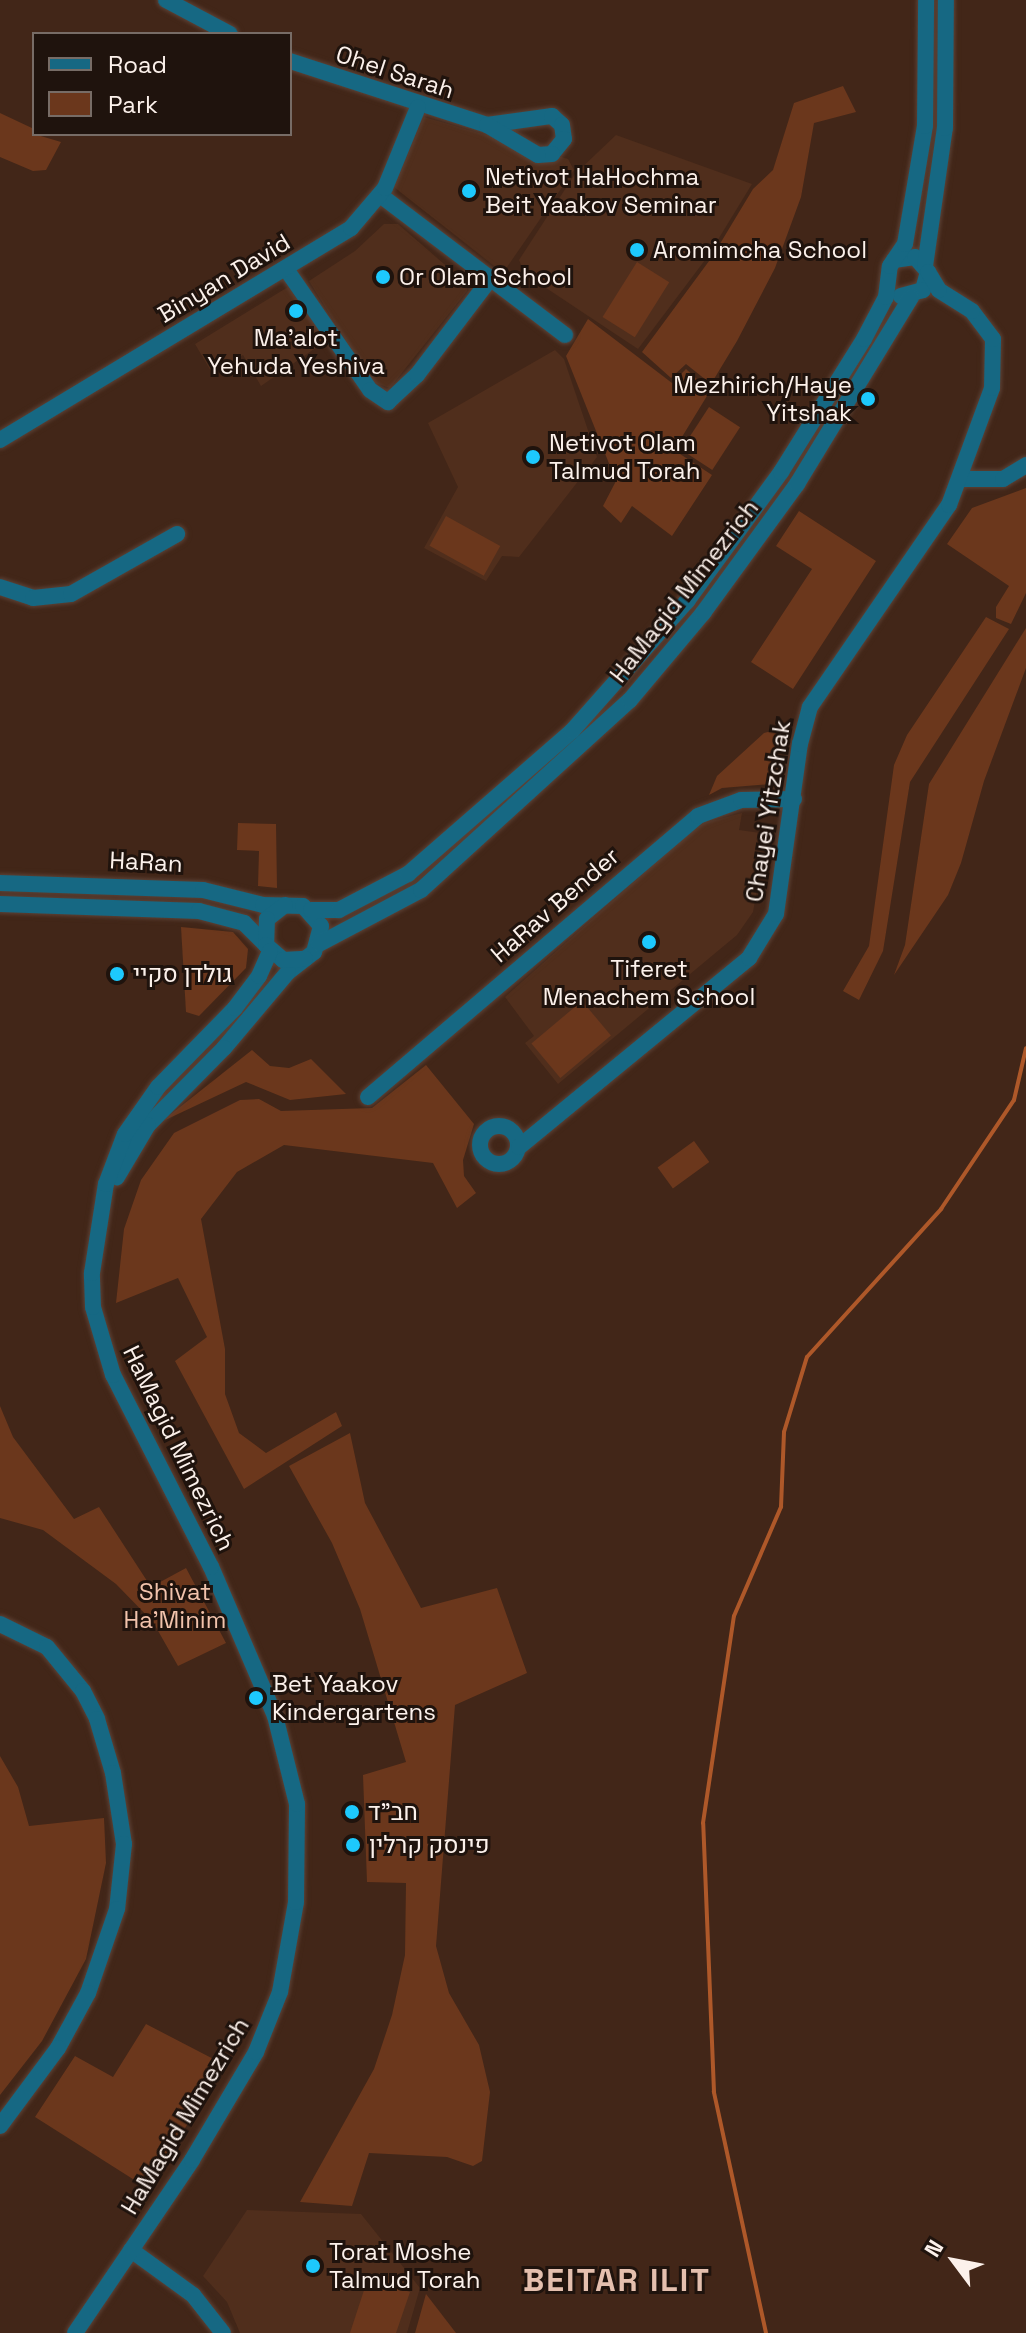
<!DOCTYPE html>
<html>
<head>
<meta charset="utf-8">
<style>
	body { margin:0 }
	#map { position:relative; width:1026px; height:2333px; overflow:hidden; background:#422618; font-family:"Space Grotesk",Heebo,sans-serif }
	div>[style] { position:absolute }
	.built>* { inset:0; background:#502e1c }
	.green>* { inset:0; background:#6b371c; transform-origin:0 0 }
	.stream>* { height:4px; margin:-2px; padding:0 2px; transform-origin:2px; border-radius:2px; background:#ae5829 }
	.roads { filter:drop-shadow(0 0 2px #5c4236) drop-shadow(0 0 2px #5c4236) }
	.minor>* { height:16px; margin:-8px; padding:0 8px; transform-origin:8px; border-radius:8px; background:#166883 }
	.minor>.ring { margin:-8px; padding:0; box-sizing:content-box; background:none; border:16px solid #166883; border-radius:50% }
	.dots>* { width:22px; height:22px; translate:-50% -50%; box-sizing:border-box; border:4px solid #1f130d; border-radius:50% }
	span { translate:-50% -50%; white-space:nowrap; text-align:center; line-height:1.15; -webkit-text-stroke:6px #1f130d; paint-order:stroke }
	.street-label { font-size:24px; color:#fcf1eb }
	.poi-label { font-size:24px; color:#fcf1eb }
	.left { translate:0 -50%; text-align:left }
	.right { translate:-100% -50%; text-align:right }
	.park-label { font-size:24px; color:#f2c3ac }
	.district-label { font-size:32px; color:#e4bfae; font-weight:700; letter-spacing:2px }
	.legend { position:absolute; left:32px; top:32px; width:260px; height:104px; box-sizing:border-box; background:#1f130d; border:2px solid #776c66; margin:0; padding:10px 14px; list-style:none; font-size:24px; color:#fcf1eb }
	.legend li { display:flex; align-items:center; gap:16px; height:40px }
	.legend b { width:40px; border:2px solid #776c66 }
	.north { position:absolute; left:914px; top:2221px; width:80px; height:80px; -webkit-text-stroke:6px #1f130d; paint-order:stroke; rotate:302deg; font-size:22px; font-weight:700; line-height:32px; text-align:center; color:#fcf1eb }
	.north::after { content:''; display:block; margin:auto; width:28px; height:36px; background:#fcf1eb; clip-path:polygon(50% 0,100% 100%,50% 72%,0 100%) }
</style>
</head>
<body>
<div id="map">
	<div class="built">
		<div style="clip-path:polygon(424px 117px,568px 159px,574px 170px,503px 273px,394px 187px)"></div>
		<div style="clip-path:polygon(616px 135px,752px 184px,708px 256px,638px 349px,525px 274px,519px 260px,575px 174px)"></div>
		<div style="clip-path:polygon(384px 224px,398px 224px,466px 283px,467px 291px,390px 388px,372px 382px,309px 281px,355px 251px)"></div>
		<div style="clip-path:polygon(288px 287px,327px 340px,261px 386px,243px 355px,212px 373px,195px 344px)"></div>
		<div style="clip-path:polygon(555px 350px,564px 359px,597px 457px,519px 557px,502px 556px,486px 581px,424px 548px,458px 487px,428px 423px)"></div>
		<div style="clip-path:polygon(742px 813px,739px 830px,767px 834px,753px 912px,737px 935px,558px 1084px,525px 1043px,534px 1036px,505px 997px,688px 834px,704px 823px)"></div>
		<div style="clip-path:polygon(247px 2210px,361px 2214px,420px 2288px,407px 2333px,240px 2333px,227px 2302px,203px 2276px)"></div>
	</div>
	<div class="green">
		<div style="clip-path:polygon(843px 86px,856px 112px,814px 123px,801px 197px,775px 268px,737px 341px,711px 384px,686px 364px,671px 378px,642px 352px,712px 257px,753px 189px,773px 170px,794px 103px)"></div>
		<div style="clip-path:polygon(0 113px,34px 129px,34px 134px,61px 142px,46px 170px,33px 171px,0 157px)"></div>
		<div style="left:637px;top:262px;width:38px;height:65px;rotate:32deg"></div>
		<div style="clip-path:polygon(588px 319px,672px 383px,686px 369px,710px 391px,674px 450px,712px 475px,672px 536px,632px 506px,621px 523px,603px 506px,616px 481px,566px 356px)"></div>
		<div style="left:709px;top:407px;width:37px;height:51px;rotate:33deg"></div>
		<div style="clip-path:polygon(1026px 488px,1026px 593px,1011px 624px,996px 618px,996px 607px,1009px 586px,947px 544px,972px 508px)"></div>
		<div style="clip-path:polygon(799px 511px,876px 561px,793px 689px,751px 662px,812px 569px,776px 546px)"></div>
		<div style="left:446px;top:516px;width:62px;height:34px;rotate:29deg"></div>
		<div style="clip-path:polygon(986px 617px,1009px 629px,910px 782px,883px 951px,859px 1000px,843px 991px,869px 946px,894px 765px,907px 735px)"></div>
		<div style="clip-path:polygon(1026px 628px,1026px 668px,984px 781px,961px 863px,948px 895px,894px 975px,905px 945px,929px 784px)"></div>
		<div style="clip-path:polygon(779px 729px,770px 784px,722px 788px,709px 795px,717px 776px,764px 733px)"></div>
		<div style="clip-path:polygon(238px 823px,276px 824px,277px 888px,258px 886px,259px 851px,237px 850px)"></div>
		<div style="clip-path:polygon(181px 927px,233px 932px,248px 949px,246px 968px,199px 1016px,186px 1012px)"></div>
		<div style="left:582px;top:1001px;width:45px;height:66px;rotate:50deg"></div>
		<div style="clip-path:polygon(252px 1050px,270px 1066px,289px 1068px,311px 1059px,346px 1094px,290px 1100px,246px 1082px,161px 1122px)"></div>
		<div style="clip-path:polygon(426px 1065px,474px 1124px,463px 1160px,464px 1176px,476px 1193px,457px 1208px,433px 1163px,284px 1145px,237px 1172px,201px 1219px,225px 1349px,225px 1394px,239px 1433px,266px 1453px,336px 1412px,342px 1426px,244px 1489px,175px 1361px,207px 1337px,178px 1278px,116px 1303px,124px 1229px,141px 1180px,174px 1133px,240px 1100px,259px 1099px,281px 1111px,372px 1108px)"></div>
		<div style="left:694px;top:1141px;width:26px;height:45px;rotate:54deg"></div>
		<div style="clip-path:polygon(0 1406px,13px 1437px,74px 1519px,99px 1507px,151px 1587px,186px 1568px,226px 1643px,178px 1666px,153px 1622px,116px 1584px,43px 1530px,0 1518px)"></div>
		<div style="clip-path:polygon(350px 1433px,365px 1503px,421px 1608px,497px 1588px,527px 1673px,455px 1705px,436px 1946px,449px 1993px,479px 2045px,490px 2092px,482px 2161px,473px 2166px,447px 2157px,369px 2153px,352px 2206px,300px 2202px,374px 2069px,392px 2015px,405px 1955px,406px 1883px,367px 1882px,363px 1775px,406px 1762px,360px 1609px,332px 1543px,289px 1466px)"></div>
		<div style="clip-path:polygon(0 1756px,18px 1787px,29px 1826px,104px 1818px,106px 1863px,86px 1959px,42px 2041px,0 2095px)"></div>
		<div style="clip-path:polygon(146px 2024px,225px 2065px,147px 2188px,35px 2117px,75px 2056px,113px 2077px)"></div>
		<div style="clip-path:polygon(368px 2278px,410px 2292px,396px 2333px,350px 2333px)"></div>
		<div style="clip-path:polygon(426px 2294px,456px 2333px,415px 2333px)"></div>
	</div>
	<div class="stream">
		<div style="left:766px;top:2333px;width:247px;rotate:-102.2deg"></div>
		<div style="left:714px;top:2092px;width:269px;rotate:-92.3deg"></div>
		<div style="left:703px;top:1823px;width:209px;rotate:-81.5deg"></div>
		<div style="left:734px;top:1616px;width:119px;rotate:-66.7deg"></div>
		<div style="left:781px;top:1507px;width:75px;rotate:-87.7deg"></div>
		<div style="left:784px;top:1432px;width:78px;rotate:-73deg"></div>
		<div style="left:807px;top:1357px;width:200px;rotate:-47.8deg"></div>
		<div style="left:941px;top:1209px;width:131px;rotate:-56.2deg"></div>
		<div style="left:1014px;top:1100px;width:53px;rotate:-77deg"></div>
	</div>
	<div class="roads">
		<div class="minor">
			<div style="left:166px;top:0;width:72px;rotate:28deg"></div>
			<div style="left:290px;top:61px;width:207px;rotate:18deg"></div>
			<div style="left:487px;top:125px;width:66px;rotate:-7.9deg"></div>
			<div style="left:552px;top:116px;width:13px;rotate:42deg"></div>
			<div style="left:562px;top:125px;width:14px;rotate:82deg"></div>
			<div style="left:564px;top:139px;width:19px;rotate:129deg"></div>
			<div style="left:552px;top:154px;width:14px;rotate:176deg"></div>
			<div style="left:538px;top:155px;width:59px;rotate:-149.5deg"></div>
			<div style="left:380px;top:195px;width:232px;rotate:37.1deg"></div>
			<div style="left:894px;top:260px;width:21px;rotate:-8deg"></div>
			<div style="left:915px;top:257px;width:20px;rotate:49deg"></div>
			<div style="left:928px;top:272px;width:19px;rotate:106deg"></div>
			<div style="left:923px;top:290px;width:23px;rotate:165deg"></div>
			<div style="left:925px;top:266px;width:139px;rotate:-81.8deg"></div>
			<div style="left:945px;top:128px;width:128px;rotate:-89.6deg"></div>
			<div style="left:286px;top:269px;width:147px;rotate:55.2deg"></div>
			<div style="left:370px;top:390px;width:22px;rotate:34deg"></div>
			<div style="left:388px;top:402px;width:40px;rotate:-43deg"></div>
			<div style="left:417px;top:375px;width:122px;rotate:-52.7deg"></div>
			<div style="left:0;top:440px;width:410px;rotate:-31.1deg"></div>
			<div style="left:351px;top:228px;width:52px;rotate:-49.6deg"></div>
			<div style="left:385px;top:188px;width:87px;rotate:-67.8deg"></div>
			<div style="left:962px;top:479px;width:41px"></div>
			<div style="left:1003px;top:479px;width:27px;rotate:-31deg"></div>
			<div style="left:0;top:587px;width:35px;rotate:18deg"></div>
			<div style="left:33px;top:598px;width:38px;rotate:-6deg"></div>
			<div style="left:71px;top:594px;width:122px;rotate:-29.5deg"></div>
			<div style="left:0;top:883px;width:203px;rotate:2deg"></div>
			<div style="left:203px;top:890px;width:62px;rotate:14deg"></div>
			<div style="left:263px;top:905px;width:40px;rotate:1.4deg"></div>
			<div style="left:303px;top:906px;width:27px;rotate:48deg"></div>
			<div style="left:321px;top:926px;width:27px;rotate:105deg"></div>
			<div style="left:314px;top:952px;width:33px;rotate:142deg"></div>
			<div style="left:288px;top:972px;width:99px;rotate:130.1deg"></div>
			<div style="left:224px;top:1048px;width:108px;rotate:134.6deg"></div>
			<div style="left:148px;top:1125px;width:61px;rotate:120.8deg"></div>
			<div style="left:0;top:904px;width:199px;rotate:2deg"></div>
			<div style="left:199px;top:911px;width:47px;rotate:14.9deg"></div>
			<div style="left:244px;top:923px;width:31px;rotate:45deg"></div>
			<div style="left:285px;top:905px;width:23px;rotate:142deg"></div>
			<div style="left:267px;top:919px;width:26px;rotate:92deg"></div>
			<div style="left:266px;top:945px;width:23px;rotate:41deg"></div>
			<div style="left:283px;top:960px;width:22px;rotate:-3deg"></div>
			<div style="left:311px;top:910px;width:28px"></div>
			<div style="left:339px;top:910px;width:78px;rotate:-27.6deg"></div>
			<div style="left:408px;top:874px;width:218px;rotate:-41.1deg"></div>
			<div style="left:572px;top:731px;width:174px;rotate:-48.5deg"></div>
			<div style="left:687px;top:601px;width:160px;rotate:-53.9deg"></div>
			<div style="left:781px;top:472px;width:157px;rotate:-58deg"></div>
			<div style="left:864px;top:339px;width:47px;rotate:-62.4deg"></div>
			<div style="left:886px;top:297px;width:31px;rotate:-83deg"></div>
			<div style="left:890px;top:266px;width:27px;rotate:-56deg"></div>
			<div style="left:905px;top:244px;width:120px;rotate:-80.4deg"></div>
			<div style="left:925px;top:126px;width:126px;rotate:-89.5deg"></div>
			<div style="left:319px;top:944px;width:115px;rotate:-27.9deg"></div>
			<div style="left:421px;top:890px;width:282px;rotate:-42.3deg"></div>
			<div style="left:630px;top:700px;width:114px;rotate:-50deg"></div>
			<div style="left:703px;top:613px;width:160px;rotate:-53.9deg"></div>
			<div style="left:797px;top:484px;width:219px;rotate:-58.6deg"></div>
			<div style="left:368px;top:1097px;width:433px;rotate:-40.4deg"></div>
			<div style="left:698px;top:816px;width:46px;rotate:-20.4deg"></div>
			<div style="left:741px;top:800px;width:53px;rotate:-1.1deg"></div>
			<div class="ring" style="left:480px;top:1126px;width:22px;height:22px"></div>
			<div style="left:519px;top:1147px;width:298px;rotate:-39.4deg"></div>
			<div style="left:749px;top:958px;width:52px;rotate:-58.5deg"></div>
			<div style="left:776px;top:914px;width:172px;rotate:-82deg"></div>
			<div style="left:800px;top:744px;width:38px;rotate:-75deg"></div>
			<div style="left:810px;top:707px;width:245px;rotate:-55.5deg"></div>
			<div style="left:949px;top:505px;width:125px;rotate:-69.8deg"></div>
			<div style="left:992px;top:388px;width:49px;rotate:-88.8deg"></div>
			<div style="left:993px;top:339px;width:35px;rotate:-127deg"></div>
			<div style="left:972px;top:311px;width:39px;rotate:-148deg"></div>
			<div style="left:939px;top:290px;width:21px;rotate:-121deg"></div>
			<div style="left:0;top:1624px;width:52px;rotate:26.1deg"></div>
			<div style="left:47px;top:1647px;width:57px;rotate:50.7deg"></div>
			<div style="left:83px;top:1691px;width:31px;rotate:63deg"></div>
			<div style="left:97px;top:1719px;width:56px;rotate:73.5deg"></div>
			<div style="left:113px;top:1773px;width:72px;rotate:81.2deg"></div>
			<div style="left:124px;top:1844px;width:65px;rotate:96.1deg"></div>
			<div style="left:117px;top:1909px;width:89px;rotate:109deg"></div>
			<div style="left:88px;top:1993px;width:63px;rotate:118.6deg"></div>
			<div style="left:58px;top:2048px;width:97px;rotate:126.6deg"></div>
			<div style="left:131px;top:2250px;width:77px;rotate:36deg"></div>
			<div style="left:193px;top:2295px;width:48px;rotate:51.7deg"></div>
			<div style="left:75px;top:2333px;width:209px;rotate:-55.9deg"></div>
			<div style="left:192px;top:2160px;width:126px;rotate:-59.3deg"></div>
			<div style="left:256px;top:2052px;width:65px;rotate:-68.2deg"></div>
			<div style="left:280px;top:1992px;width:91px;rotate:-79.9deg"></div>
			<div style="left:296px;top:1902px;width:98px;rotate:-89.4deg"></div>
			<div style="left:297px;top:1804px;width:91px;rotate:-104deg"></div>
			<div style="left:275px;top:1716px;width:162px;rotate:-113.2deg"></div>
			<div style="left:211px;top:1567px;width:216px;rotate:-117deg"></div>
			<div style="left:113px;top:1375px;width:71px;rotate:-106.4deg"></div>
			<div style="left:93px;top:1307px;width:34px;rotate:-92deg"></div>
			<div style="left:92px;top:1273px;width:90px;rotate:-81.1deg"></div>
			<div style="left:106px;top:1184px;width:53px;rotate:-69.2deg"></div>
			<div style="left:125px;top:1134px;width:57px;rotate:-54.9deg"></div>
			<div style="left:158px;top:1087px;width:110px;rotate:-45.7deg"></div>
			<div style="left:235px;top:1008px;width:40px;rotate:-53deg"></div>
			<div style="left:259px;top:976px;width:27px;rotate:-66deg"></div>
		</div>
	</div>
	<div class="dots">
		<div style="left:469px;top:191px;background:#1dc9fd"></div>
		<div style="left:637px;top:250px;background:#1dc9fd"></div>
		<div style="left:383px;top:277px;background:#1dc9fd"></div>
		<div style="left:296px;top:311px;background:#1dc9fd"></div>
		<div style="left:868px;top:399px;background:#1dc9fd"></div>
		<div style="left:533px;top:457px;background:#1dc9fd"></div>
		<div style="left:649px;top:942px;background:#1dc9fd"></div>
		<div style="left:117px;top:974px;background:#1dc9fd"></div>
		<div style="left:256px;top:1698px;background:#1dc9fd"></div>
		<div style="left:352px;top:1812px;background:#1dc9fd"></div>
		<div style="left:353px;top:1845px;background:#1dc9fd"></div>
		<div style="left:313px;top:2266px;background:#1dc9fd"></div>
	</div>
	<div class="street-label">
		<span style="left:395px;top:72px;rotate:18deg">Ohel Sarah</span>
		<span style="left:224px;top:278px;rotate:-31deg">Binyan David</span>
		<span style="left:684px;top:591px;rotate:-52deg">HaMagid Mimezrich</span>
		<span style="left:768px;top:811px;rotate:-81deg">Chayei Yitzchak</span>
		<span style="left:146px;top:862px;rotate:3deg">HaRan</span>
		<span style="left:555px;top:905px;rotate:-41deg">HaRav Bender</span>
		<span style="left:179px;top:1448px;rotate:64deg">HaMagid Mimezrich</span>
		<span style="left:185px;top:2116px;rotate:-59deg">HaMagid Mimezrich</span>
	</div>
	<div class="poi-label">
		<span class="left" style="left:485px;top:191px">Netivot HaHochma<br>Beit Yaakov Seminar</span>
		<span class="left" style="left:653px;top:250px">Aromimcha School</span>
		<span class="left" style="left:399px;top:277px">Or Olam School</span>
		<span style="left:296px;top:352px">Ma'alot<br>Yehuda Yeshiva</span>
		<span class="right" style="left:852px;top:399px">Mezhirich/Haye<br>Yitshak</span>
		<span class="left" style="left:549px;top:457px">Netivot Olam<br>Talmud Torah</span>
		<span style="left:649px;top:983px">Tiferet<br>Menachem School</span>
		<span class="left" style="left:133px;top:974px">גולדן סקיי</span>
		<span class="left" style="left:272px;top:1698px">Bet Yaakov<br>Kindergartens</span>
		<span class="left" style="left:368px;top:1812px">חב"ד</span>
		<span class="left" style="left:369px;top:1845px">פינסק קרלין</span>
		<span class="left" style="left:329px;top:2266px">Torat Moshe<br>Talmud Torah</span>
	</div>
	<div class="park-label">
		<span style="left:175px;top:1606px">Shivat<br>Ha'Minim</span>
	</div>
	<div class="district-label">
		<span style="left:617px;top:2280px">BEITAR ILIT</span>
	</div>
	<ul class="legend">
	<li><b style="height:10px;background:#166883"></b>Road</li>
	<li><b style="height:22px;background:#6b371c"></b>Park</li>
	</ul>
	<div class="north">N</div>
</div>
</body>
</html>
